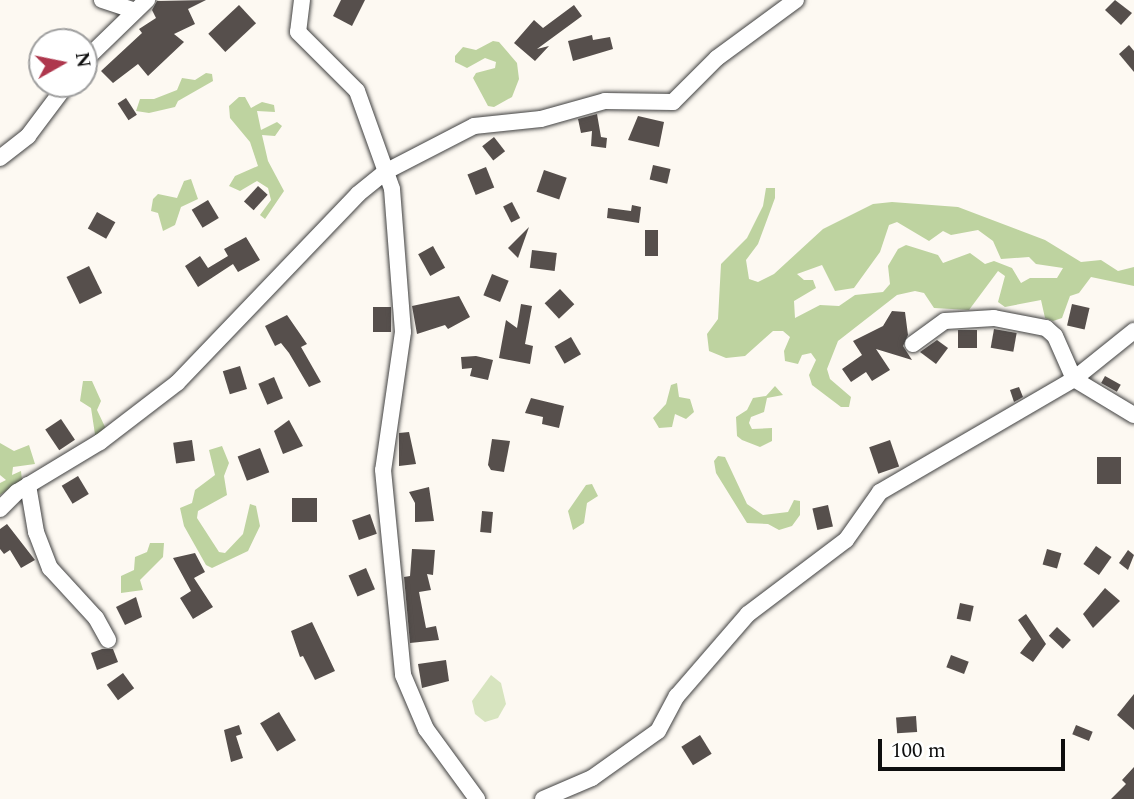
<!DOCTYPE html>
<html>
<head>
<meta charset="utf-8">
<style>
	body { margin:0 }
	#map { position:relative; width:1134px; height:799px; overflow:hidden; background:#fdf9f2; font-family:Spectral,serif }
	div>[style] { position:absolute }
	.green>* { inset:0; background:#d7e4bf }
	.forest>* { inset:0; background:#bed3a0 }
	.building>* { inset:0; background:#564f4c; transform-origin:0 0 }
	.roads { filter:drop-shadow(0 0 2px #414141) drop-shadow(0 0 2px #414141) }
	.street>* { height:16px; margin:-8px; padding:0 8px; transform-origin:8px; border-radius:8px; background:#fff }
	span { translate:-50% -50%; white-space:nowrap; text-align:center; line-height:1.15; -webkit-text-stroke:7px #fff; paint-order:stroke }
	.north { position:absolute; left:28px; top:28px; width:70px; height:70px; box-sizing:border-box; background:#fff; border:2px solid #9f9f9f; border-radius:50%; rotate:81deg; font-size:19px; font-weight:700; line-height:28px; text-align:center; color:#0e0e0e }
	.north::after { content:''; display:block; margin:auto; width:24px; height:32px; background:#ae374d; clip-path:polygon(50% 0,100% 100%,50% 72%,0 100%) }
	.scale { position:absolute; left:878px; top:739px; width:187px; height:32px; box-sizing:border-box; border:4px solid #0e0e0e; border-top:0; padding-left:9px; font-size:21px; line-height:24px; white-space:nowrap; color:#0e0e0e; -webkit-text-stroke:5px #fff; paint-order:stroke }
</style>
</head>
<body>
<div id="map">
	<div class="green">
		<div style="clip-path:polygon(491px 675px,501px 683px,506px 704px,498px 718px,485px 722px,475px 714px,472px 701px)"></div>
	</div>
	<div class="forest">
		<div style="clip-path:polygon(493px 41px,499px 42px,517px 63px,519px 79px,512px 97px,494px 107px,488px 106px,473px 78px,476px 73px,495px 68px,496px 62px,485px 58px,467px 68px,455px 62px,455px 56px,463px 47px,476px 50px)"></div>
		<div style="clip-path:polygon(206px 73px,212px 74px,213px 81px,178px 101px,175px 107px,149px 113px,136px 111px,140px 99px,154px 99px,177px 90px,182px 78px,195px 80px)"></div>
		<div style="clip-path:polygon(239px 97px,245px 97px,251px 108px,262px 102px,274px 105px,275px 112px,257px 111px,261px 130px,277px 122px,282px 126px,275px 136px,262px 135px,268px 161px,284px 191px,265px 219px,260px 215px,271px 200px,268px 188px,257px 181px,240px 191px,229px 186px,235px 176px,258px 166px,250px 142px,230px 118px,229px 106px)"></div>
		<div style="clip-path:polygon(191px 179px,198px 199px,181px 207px,175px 225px,163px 231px,158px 213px,151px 211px,153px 199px,158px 194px,177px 198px,184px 181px)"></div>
		<div style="clip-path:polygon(evenodd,766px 188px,775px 188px,775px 198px,758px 244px,746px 260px,749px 279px,758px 282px,774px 274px,823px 229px,873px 204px,892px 202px,958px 207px,1045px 240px,1081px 262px,1101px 260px,1118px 271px,1134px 267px,1134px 286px,1091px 277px,1079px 293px,1070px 296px,1062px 318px,1053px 321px,1045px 318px,1041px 300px,1005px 307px,998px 302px,1005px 276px,998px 271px,969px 310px,934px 308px,924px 293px,915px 291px,897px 295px,838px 341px,827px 369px,830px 379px,851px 397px,849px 407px,841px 407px,812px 385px,809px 375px,816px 360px,811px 353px,802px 355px,798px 364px,785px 361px,784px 351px,790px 337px,783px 331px,773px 331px,745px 356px,726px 358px,709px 351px,707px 334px,718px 319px,721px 264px,747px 238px,763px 206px,766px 188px,897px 222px,929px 241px,943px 231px,951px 235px,978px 230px,993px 241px,1001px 259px,1029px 257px,1036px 264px,1063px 268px,1057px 278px,1030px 278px,1021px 283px,1012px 268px,994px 261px,985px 264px,970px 253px,943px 263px,938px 255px,906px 245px,898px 249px,888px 266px,890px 284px,883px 292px,855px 295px,839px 306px,820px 305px,795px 318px,794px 301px,816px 288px,813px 280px,804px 280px,797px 274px,822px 265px,835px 291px,854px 288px,880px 252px,889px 225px,897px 222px)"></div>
		<div style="clip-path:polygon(83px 381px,92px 381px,101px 401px,97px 410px,106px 429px,96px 441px,91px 408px,80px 401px)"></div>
		<div style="clip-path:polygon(677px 383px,679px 397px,690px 399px,694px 412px,686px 419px,675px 414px,672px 427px,659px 428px,653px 418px,666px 404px,671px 385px)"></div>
		<div style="clip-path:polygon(775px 386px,783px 395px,767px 398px,764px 412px,751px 417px,749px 423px,752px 429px,772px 428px,772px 441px,760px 447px,742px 440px,737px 436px,736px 417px,747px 410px,753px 398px,766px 396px)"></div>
		<div style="clip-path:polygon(0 443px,14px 451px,29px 445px,35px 464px,13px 467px,12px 475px,21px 471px,22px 480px,0 495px,0 483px,6px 480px,0 475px)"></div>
		<div style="clip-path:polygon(222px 446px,229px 463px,224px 476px,227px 495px,198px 511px,197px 518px,219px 552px,225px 553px,243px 534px,250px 504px,256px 506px,260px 526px,248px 551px,212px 568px,206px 565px,184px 526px,180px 508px,192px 503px,195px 490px,215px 475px,209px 450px)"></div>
		<div style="clip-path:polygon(718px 456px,725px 457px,747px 504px,763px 515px,788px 512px,794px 500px,800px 501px,800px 515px,792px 526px,779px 530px,768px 524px,747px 523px,716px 473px,714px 461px)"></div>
		<div style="clip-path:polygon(592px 484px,598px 496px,587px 503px,584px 523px,573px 530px,568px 511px,586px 485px)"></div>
		<div style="clip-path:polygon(150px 543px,164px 543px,163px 557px,140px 580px,143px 590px,121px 593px,121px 576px,134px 570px,135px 557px,147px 552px)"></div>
	</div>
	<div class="building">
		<div style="clip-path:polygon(206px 0,188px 9px,195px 24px,174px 34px,184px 42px,148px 76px,138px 64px,113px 83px,101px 71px,142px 33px,139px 29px,156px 18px,152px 10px,157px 1px)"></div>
		<div style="clip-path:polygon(341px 0,365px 0,352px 26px,333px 16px)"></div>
		<div style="clip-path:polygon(1115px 0,1132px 13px,1121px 25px,1105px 10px)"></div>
		<div style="left:239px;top:5px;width:25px;height:42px;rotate:47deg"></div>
		<div style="clip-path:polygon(574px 5px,582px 16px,537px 49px,549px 46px,535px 61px,514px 43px,534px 20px,543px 28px)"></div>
		<div style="clip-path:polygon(592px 35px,593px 40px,610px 37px,613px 49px,573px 61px,568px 41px)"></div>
		<div style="clip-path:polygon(1129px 45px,1134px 51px,1134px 72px,1119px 54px)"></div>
		<div style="left:126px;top:98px;width:20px;height:10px;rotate:57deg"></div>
		<div style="clip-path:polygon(597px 114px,601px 137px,607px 138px,606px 148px,591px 146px,592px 131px,581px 133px,578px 119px)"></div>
		<div style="clip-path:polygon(638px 116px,664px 122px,659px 147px,628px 140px)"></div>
		<div style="left:494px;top:137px;width:18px;height:15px;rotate:52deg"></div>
		<div style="left:653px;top:165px;width:18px;height:15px;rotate:13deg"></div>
		<div style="left:486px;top:167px;width:22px;height:20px;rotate:68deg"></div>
		<div style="left:544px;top:170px;width:24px;height:23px;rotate:19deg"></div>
		<div style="left:258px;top:186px;width:13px;height:21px;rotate:42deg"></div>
		<div style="left:208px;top:200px;width:21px;height:19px;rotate:59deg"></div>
		<div style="left:512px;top:202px;width:18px;height:10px;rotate:63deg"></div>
		<div style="clip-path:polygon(632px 205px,641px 207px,639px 223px,607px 218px,608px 208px,631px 211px)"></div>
		<div style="left:97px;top:212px;width:21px;height:19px;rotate:29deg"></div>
		<div style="clip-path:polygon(529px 227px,518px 258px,508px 248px)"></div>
		<div style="left:645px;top:230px;width:13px;height:26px"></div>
		<div style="clip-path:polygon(246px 237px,260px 260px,238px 272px,233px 264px,198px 287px,185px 266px,200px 256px,208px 268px,228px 256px,224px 249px)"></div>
		<div style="left:433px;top:246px;width:25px;height:17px;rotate:61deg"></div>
		<div style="left:532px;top:250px;width:25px;height:18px;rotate:7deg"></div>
		<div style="left:89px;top:266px;width:30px;height:25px;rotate:64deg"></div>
		<div style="left:492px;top:274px;width:18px;height:23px;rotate:22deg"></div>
		<div style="left:560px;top:289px;width:21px;height:21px;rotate:47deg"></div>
		<div style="clip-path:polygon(459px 296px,470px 317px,448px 329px,445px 325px,417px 334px,412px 306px)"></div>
		<div style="clip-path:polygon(521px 304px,532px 306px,525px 344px,533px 346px,530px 364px,499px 358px,506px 320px,517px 328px)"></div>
		<div style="left:1072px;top:304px;width:18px;height:22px;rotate:13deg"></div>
		<div style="left:373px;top:307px;width:18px;height:25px"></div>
		<div style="clip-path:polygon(892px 311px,905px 312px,908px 335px,903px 346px,912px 360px,876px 349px,890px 370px,872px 381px,866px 372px,851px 382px,842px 369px,862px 355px,853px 341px,883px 326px)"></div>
		<div style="clip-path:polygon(287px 315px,307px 344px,301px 347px,321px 382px,309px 387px,289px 353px,281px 343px,275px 346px,265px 326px)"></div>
		<div style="left:994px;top:329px;width:23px;height:19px;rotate:10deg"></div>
		<div style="left:977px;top:330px;width:18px;height:19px;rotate:90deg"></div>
		<div style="left:571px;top:337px;width:20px;height:19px;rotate:60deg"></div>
		<div style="clip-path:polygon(937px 340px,948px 348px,936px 364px,920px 352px)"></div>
		<div style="clip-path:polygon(476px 356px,493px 360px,488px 380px,470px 376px,472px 368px,462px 369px,461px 357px)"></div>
		<div style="left:240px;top:366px;width:24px;height:18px;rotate:73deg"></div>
		<div style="left:1105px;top:376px;width:18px;height:8px;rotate:29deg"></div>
		<div style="left:274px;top:377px;width:23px;height:17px;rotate:67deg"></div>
		<div style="clip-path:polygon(1019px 387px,1023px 397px,1014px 402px,1010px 390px)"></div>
		<div style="clip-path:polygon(531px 398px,564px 406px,559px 428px,542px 424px,543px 417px,525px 413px)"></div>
		<div style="left:61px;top:419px;width:25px;height:19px;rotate:56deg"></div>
		<div style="clip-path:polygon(289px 420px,303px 446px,283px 454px,274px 431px)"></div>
		<div style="clip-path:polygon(409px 432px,416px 464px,399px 466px,399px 433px)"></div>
		<div style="clip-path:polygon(492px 439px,510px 441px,504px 472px,491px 470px,488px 465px)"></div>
		<div style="left:192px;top:440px;width:21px;height:19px;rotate:82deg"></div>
		<div style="left:890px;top:440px;width:28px;height:22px;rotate:71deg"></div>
		<div style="left:260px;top:448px;width:26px;height:24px;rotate:69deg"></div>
		<div style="left:1097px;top:457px;width:24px;height:27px"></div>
		<div style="left:78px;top:476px;width:21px;height:19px;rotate:59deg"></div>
		<div style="clip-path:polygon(429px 487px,434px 521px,415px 522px,415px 503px,409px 492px)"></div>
		<div style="left:292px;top:498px;width:25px;height:24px"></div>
		<div style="left:828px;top:505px;width:22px;height:16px;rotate:77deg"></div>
		<div style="left:482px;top:511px;width:11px;height:21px;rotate:5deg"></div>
		<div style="left:370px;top:514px;width:21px;height:19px;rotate:71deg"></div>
		<div style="clip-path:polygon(7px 524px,35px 560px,21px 568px,10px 550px,4px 554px,0 549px,0 529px)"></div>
		<div style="left:1096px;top:546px;width:19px;height:22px;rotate:35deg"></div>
		<div style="clip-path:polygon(412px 549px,435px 550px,433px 575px,427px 574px,431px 590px,419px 592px,426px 628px,436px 626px,439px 640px,410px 643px,404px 577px,410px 576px)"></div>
		<div style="left:1047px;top:549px;width:15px;height:16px;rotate:16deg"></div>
		<div style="clip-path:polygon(1128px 550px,1134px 555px,1128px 570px,1119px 563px)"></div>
		<div style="clip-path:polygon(195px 553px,205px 572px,194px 578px,213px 607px,193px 619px,180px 598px,191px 591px,173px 558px)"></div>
		<div style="left:366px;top:568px;width:23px;height:19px;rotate:67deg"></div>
		<div style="clip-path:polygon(1105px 588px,1120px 601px,1093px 628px,1083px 614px)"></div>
		<div style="clip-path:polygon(136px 597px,142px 617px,125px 625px,116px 607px)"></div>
		<div style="left:960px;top:603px;width:14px;height:16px;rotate:12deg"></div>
		<div style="clip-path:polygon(1026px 614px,1046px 644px,1033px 662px,1020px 653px,1031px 639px,1018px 620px)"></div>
		<div style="clip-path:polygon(312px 622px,335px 671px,315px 680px,303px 656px,300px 657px,291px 631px)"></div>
		<div style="left:1057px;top:627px;width:19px;height:12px;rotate:43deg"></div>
		<div style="clip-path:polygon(102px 649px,113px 649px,118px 662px,97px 670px,91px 653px)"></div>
		<div style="left:951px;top:655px;width:19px;height:13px;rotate:21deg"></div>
		<div style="clip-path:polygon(446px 660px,449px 681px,422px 688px,418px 664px)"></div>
		<div style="left:123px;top:673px;width:19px;height:20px;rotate:54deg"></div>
		<div style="clip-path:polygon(1134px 694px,1134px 730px,1117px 715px)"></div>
		<div style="left:279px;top:712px;width:33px;height:22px;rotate:59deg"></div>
		<div style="left:916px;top:716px;width:16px;height:20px;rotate:86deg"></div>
		<div style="clip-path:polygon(239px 725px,242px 734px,236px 736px,243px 758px,231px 762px,224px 730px)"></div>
		<div style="left:1076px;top:725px;width:18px;height:10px;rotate:22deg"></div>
		<div style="left:700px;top:735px;width:22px;height:22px;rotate:58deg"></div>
		<div style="clip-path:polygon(1134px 767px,1134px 799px,1111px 799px,1126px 784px,1122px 780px)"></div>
	</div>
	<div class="roads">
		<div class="street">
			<div style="left:102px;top:0;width:35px;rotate:18deg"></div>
			<div style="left:302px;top:0;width:32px;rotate:97deg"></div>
			<div style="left:298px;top:32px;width:83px;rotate:45deg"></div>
			<div style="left:357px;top:91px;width:104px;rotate:70.3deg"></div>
			<div style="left:392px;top:189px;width:143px;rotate:85.6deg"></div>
			<div style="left:403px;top:332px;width:139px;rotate:98.2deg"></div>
			<div style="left:383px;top:470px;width:206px;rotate:84.4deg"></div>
			<div style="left:403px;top:675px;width:59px;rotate:66.9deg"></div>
			<div style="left:426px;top:729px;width:87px;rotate:53.9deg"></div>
			<div style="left:84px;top:61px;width:88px;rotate:-44.1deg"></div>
			<div style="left:0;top:158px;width:36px;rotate:-38deg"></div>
			<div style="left:28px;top:136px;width:65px;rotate:-53.1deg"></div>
			<div style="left:913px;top:344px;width:39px;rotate:-36deg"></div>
			<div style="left:945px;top:321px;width:49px;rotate:-3.5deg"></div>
			<div style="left:994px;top:318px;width:53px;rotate:10.9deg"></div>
			<div style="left:1046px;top:328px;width:12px;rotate:42deg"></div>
			<div style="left:1055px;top:336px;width:47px;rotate:66.2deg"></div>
			<div style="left:1074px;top:379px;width:70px;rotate:31deg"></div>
			<div style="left:28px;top:485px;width:48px;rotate:80.3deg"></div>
			<div style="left:36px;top:532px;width:39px;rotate:69deg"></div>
			<div style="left:50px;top:568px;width:68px;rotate:47.4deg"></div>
			<div style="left:96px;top:618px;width:25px;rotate:61deg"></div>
			<div style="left:0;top:509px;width:24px;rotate:-45deg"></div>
			<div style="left:17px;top:492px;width:97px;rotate:-31.1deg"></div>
			<div style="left:100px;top:442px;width:97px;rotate:-37.5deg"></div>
			<div style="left:177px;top:383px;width:262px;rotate:-46.2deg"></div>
			<div style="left:358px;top:194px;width:35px;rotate:-39deg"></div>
			<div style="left:385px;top:172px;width:100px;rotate:-27.3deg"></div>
			<div style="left:474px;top:126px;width:67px;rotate:-6deg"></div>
			<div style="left:541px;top:119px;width:66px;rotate:-15.7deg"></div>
			<div style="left:605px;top:101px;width:68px;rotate:0.8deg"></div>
			<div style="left:673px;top:102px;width:62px;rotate:-45deg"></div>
			<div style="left:717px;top:58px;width:98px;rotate:-36.3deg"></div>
			<div style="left:543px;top:799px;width:53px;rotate:-23.2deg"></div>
			<div style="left:592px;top:778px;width:81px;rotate:-35.5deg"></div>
			<div style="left:658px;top:731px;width:40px;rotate:-62deg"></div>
			<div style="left:677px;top:696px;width:108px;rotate:-49.1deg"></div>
			<div style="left:748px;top:614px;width:123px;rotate:-37.1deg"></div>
			<div style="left:846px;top:540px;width:59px;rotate:-54.7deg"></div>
			<div style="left:880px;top:492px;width:225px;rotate:-30.2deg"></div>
			<div style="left:1074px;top:379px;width:77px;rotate:-38.7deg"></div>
		</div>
	</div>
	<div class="north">N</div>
	<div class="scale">100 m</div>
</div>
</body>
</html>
